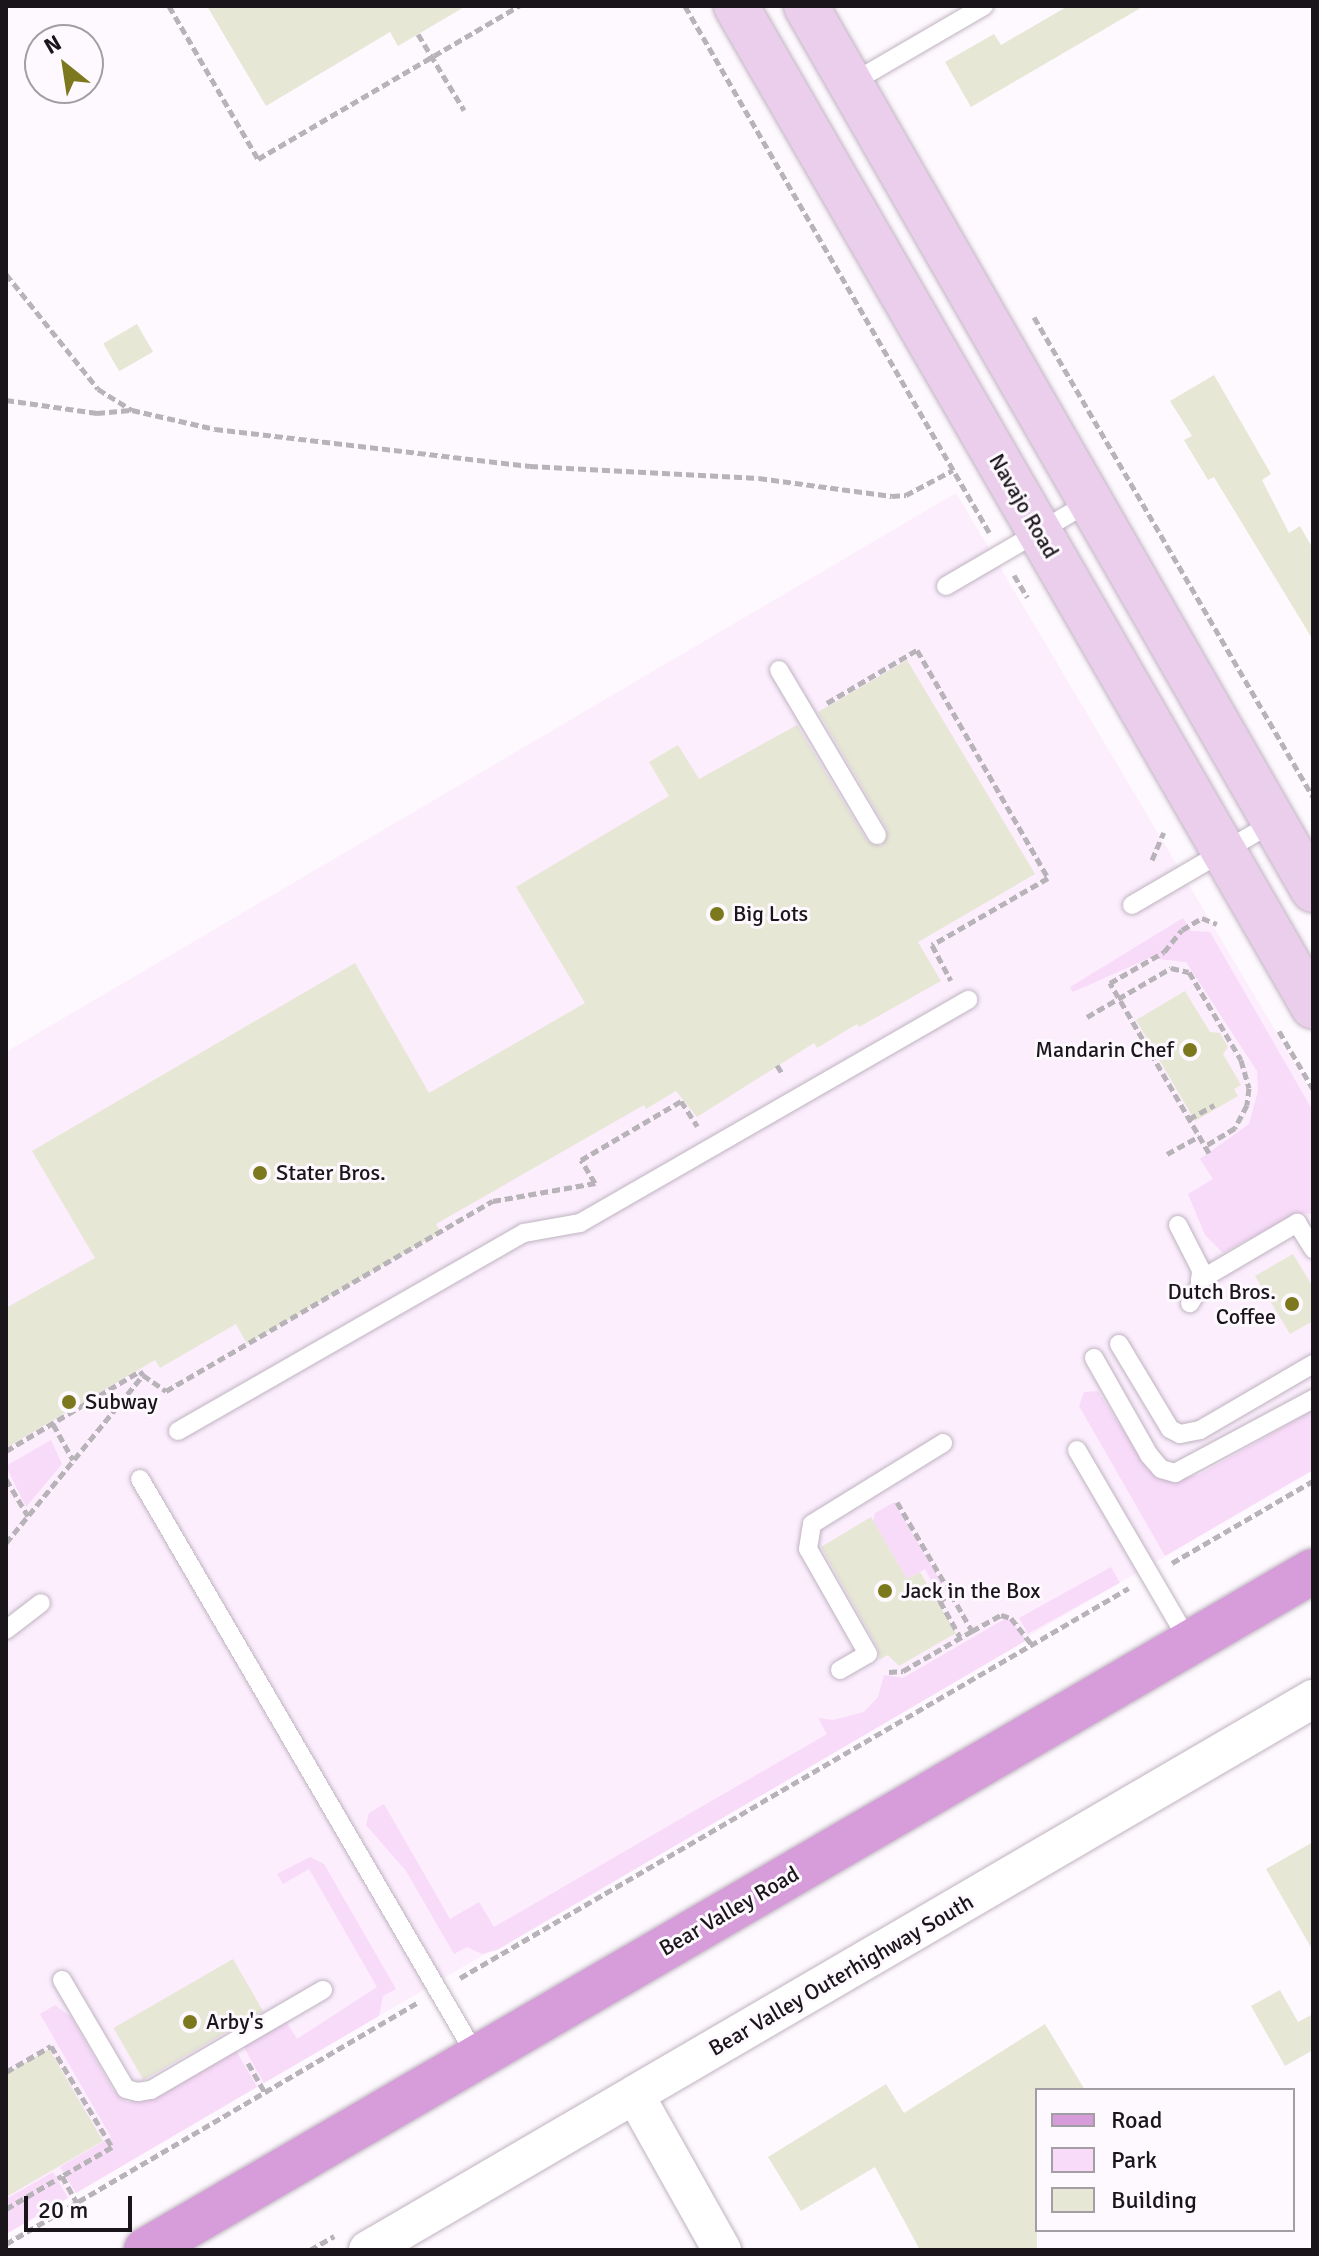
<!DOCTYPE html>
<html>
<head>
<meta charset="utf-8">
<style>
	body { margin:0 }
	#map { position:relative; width:1319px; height:2256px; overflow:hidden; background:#fef9fe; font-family:Signika,sans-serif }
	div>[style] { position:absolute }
	.built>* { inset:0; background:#fceefd }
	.green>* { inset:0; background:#f8daf9; transform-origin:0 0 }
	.building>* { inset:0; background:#e7e7d6; transform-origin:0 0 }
	.path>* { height:5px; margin-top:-2.5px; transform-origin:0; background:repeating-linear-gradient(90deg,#b8b3b8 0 8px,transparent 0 12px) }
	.roads { filter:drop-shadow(0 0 2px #bfb3c0) drop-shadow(0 0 2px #bfb3c0) }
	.lane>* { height:18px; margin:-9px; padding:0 9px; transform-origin:9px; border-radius:9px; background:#fff }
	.street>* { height:38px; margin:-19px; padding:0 19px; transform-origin:19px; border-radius:19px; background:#fff }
	.secondary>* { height:44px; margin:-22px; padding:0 22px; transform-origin:22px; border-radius:22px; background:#eaceec }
	.primary>* { height:44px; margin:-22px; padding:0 22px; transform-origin:22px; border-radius:22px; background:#d69dda }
	.dots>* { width:22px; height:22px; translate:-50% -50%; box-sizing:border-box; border:4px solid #fef9fe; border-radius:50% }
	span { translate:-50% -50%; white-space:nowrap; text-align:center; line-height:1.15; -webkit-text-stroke:6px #fef9fe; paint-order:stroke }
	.street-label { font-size:22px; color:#1a151a }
	.poi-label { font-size:22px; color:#1a151a }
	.left { translate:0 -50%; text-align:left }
	.right { translate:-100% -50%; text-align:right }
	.frame { position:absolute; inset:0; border:8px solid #1a151a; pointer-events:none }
	.legend { position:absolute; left:1035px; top:2088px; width:260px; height:144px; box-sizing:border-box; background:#fef9fe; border:2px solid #a39ea3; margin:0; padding:10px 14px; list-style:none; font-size:24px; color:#1a151a }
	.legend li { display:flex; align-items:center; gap:16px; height:40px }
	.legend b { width:40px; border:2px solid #a39ea3 }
	.north { position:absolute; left:24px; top:24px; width:80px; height:80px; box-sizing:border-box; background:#fef9fe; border:2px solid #a39ea3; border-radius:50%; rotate:330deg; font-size:22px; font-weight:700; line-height:32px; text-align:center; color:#1a151a }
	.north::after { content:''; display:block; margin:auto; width:28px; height:36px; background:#7c781d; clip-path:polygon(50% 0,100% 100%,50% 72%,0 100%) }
	.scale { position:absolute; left:24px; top:2196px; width:108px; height:36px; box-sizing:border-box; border:4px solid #1a151a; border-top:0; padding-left:10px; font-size:24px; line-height:28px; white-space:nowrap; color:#1a151a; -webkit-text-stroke:6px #fef9fe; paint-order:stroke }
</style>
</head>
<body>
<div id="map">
	<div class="built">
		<div style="clip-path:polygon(956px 493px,1313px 1094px,1313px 1470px,6px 2234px,6px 1052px)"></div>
	</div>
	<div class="green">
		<div style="clip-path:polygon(1183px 918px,1191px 931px,1210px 932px,1313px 1111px,1313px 1214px,1296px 1213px,1223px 1253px,1205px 1235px,1188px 1194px,1213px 1179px,1200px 1159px,1249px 1124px,1258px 1091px,1257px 1071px,1186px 962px,1149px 958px,1073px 992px,1070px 987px)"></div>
		<div style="clip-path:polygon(1098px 1391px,1145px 1465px,1170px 1479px,1199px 1475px,1313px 1410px,1313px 1470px,1165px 1556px,1079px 1406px,1084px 1392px)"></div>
		<div style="clip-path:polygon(51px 1440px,62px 1464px,26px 1507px,6px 1466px)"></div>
		<div style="clip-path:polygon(894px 1502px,942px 1584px,939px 1594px,925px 1569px,907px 1579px,873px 1521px,875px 1513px)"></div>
		<div style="left:1111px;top:1567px;width:18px;height:105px;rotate:61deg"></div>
		<div style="clip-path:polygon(1008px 1617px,1027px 1640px,497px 1950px,482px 1954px,467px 1947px,454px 1954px,406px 1871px,366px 1825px,369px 1813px,384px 1804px,450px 1919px,479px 1902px,494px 1927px,827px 1734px,818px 1718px,833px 1720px,864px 1712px,878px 1697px,884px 1675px,903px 1678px)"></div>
		<div style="clip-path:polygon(310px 1857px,324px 1864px,396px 1989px,383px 1996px,379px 2016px,264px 2083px,241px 2042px,284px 2018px,297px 2039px,377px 1987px,309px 1869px,283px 1884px,277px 1874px)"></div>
		<div style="clip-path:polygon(55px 2005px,71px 2017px,113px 2090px,127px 2102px,145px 2099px,234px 2047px,257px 2087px,76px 2193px,60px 2167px,111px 2137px,40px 2014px)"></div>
		<div style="clip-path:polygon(53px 2172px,68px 2198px,6px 2234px,6px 2199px)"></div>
	</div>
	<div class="building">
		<div style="clip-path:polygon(207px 6px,466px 6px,398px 46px,390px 32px,266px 106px)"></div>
		<div style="clip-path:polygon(1068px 6px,1144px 6px,971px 107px,945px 62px,994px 34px,1001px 45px)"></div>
		<div style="left:137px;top:324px;width:32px;height:39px;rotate:60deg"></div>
		<div style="clip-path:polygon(1214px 375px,1271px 474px,1262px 480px,1289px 533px,1300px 526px,1313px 549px,1313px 640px,1214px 477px,1208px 480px,1184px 440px,1192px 436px,1170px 401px)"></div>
		<div style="clip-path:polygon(907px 660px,1035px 874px,918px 942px,941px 981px,859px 1027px,857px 1024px,817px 1048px,814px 1043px,697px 1117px,676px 1091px,646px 1109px,644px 1105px,436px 1224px,441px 1232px,247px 1344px,236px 1324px,160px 1368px,155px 1360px,6px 1448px,6px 1308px,95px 1258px,32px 1151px,355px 963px,429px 1093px,585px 1003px,516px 887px,669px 796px,649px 762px,678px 745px,699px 779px,797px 725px,867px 841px,882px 846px,887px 829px,818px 712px)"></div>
		<div style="clip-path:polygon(1185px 991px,1210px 1032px,1220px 1033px,1228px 1047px,1223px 1054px,1241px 1085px,1234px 1089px,1238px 1096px,1195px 1121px,1136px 1020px)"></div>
		<div style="clip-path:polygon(1293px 1254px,1313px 1287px,1313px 1321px,1290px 1334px,1255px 1276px)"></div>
		<div style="clip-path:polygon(871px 1517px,907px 1579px,920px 1572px,956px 1633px,899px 1666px,888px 1655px,879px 1660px,878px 1648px,821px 1547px)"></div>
		<div style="clip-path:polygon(1313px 1842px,1313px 1951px,1266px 1869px)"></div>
		<div style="left:233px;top:1959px;width:60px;height:138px;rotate:60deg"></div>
		<div style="clip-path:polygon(1280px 1990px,1298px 2022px,1313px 2014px,1313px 2050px,1285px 2066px,1251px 2006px)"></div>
		<div style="clip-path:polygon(1045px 2024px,1085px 2090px,1037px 2090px,1037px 2250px,920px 2250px,875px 2167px,801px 2211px,768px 2157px,886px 2084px,904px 2113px)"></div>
		<div style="clip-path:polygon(49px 2049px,103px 2141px,6px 2197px,6px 2074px)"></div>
	</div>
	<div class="path">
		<div style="left:169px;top:6px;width:177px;rotate:59.8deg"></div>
		<div style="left:258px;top:159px;width:303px;rotate:-30.4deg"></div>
		<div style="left:685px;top:6px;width:608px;rotate:59.97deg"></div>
		<div style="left:418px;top:34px;width:89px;rotate:58.8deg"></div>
		<div style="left:6px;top:274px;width:147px;rotate:51.3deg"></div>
		<div style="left:98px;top:389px;width:40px;rotate:32deg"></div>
		<div style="left:132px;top:410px;width:85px;rotate:12.9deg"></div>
		<div style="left:215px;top:429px;width:317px;rotate:6.7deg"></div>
		<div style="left:530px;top:466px;width:229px;rotate:3deg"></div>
		<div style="left:759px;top:478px;width:134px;rotate:7.7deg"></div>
		<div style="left:892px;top:496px;width:14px;rotate:-4deg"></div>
		<div style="left:906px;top:495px;width:53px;rotate:-28deg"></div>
		<div style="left:1034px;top:317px;width:555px;rotate:59.83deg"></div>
		<div style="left:6px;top:400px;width:92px;rotate:8.1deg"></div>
		<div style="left:97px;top:413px;width:34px;rotate:-5deg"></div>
		<div style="left:1014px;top:575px;width:26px;rotate:59deg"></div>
		<div style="left:827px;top:703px;width:104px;rotate:-30.5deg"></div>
		<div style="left:917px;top:650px;width:263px;rotate:60.1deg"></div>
		<div style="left:1048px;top:878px;width:134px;rotate:150deg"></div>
		<div style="left:932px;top:945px;width:40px;rotate:62deg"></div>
		<div style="left:1152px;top:860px;width:30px;rotate:-67deg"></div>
		<div style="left:1087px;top:1017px;width:97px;rotate:-30.3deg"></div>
		<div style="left:1171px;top:968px;width:18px;rotate:13deg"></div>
		<div style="left:1189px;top:972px;width:102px;rotate:59.4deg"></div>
		<div style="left:1241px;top:1060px;width:29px;rotate:74deg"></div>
		<div style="left:1249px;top:1088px;width:17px;rotate:97deg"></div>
		<div style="left:1247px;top:1105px;width:26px;rotate:118deg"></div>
		<div style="left:1235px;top:1128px;width:35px;rotate:149deg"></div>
		<div style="left:1279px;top:1031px;width:67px;rotate:59.6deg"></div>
		<div style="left:777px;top:1065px;width:12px;rotate:59deg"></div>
		<div style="left:1189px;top:1119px;width:29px;rotate:-29deg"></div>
		<div style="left:1209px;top:1153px;width:197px;rotate:-120.2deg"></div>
		<div style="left:1110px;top:983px;width:62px;rotate:-29.9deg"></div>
		<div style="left:1164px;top:952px;width:28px;rotate:-51deg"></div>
		<div style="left:1182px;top:930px;width:23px;rotate:-31deg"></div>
		<div style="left:1202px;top:918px;width:16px;rotate:22deg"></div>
		<div style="left:1167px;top:1154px;width:37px;rotate:-29deg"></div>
		<div style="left:53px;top:1424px;width:41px;rotate:60.9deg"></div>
		<div style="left:6px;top:1451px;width:156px;rotate:-30.8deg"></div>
		<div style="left:140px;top:1371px;width:5px;rotate:53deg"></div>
		<div style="left:6px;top:1479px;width:43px;rotate:59.3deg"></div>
		<div style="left:897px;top:1502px;width:107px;rotate:59.6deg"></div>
		<div style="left:6px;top:1543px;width:217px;rotate:-50.8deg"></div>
		<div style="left:143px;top:1375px;width:28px;rotate:35deg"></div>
		<div style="left:166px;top:1391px;width:378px;rotate:-30.2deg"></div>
		<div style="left:493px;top:1201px;width:104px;rotate:-10deg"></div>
		<div style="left:595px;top:1183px;width:27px;rotate:-121deg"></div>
		<div style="left:581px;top:1160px;width:116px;rotate:-30.5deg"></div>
		<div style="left:681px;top:1101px;width:30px;rotate:57deg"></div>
		<div style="left:1172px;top:1563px;width:163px;rotate:-30.2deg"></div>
		<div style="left:940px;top:1601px;width:41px;rotate:60.9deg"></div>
		<div style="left:938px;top:1602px;width:15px;rotate:-32deg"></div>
		<div style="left:951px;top:1594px;width:43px;rotate:60.4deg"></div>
		<div style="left:972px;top:1631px;width:33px;rotate:-29deg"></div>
		<div style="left:1001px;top:1615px;width:10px;rotate:17deg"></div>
		<div style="left:1011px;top:1618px;width:34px;rotate:52deg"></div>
		<div style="left:889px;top:1672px;width:14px;rotate:-4deg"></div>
		<div style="left:903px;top:1671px;width:80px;rotate:-30.1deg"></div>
		<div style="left:460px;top:1978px;width:774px;rotate:-30.24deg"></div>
		<div style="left:248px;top:2063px;width:34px;rotate:60deg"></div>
		<div style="left:6px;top:2072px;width:52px;rotate:-30deg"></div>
		<div style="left:51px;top:2046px;width:118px;rotate:58.9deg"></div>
		<div style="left:112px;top:2147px;width:58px;rotate:149.9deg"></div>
		<div style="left:6px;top:2209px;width:65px;rotate:-30.5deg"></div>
		<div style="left:62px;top:2176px;width:31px;rotate:61deg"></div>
		<div style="left:6px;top:2244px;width:476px;rotate:-30.4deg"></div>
		<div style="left:310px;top:2250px;width:28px;rotate:-30deg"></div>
	</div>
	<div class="roads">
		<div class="lane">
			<div style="left:850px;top:84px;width:155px;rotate:-30.2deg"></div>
			<div style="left:946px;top:586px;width:167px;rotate:-30.3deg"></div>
			<div style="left:779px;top:670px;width:192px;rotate:59.3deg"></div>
			<div style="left:1132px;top:905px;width:164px;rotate:-30.3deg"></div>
			<div style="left:1178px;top:1225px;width:51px;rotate:62.9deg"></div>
			<div style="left:1201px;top:1270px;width:16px;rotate:94deg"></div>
			<div style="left:1200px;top:1286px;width:20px;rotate:120deg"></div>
			<div style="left:1200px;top:1280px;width:113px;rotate:-30.4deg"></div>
			<div style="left:1297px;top:1223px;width:31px;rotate:58deg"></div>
			<div style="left:1119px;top:1344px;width:99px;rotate:59deg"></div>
			<div style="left:1170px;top:1429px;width:11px;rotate:27deg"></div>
			<div style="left:1180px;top:1434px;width:20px;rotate:-11deg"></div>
			<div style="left:1200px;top:1430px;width:131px;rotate:-30.3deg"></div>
			<div style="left:1094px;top:1358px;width:112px;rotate:60.4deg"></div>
			<div style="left:1149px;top:1455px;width:18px;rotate:49deg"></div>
			<div style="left:1161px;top:1469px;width:15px;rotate:16deg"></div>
			<div style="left:1175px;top:1473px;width:157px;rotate:-28.2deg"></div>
			<div style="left:178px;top:1431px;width:399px;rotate:-29.8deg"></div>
			<div style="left:524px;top:1233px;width:57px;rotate:-10.1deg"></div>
			<div style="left:580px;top:1223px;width:448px;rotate:-29.9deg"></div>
			<div style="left:1077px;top:1450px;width:224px;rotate:59.7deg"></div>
			<div style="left:140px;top:1479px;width:669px;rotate:59.76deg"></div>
			<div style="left:6px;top:1630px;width:44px;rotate:-37.6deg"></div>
			<div style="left:840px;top:1670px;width:32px;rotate:-30deg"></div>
			<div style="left:868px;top:1654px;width:121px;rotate:-119.7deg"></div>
			<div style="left:808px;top:1549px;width:25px;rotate:-81deg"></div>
			<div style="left:812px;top:1524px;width:154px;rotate:-31.7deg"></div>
			<div style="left:62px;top:1980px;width:126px;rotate:59.6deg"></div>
			<div style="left:126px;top:2089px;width:12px;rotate:14deg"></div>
			<div style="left:138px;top:2092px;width:13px;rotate:-9deg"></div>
			<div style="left:151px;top:2090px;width:199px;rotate:-30.2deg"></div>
		</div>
		<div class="street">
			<div style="left:635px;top:2095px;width:178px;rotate:60.7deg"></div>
			<div style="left:368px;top:2250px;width:1094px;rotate:-30.25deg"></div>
		</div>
		<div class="secondary">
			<div style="left:736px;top:6px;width:1155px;rotate:60.02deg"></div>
			<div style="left:806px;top:6px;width:1019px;rotate:60.16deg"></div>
		</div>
		<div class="primary">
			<div style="left:146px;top:2250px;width:1350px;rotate:-30.19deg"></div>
		</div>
	</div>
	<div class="dots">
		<div style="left:717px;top:914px;background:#7c781d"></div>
		<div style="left:1190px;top:1050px;background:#7c781d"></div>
		<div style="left:260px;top:1173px;background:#7c781d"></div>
		<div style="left:1292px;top:1304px;background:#7c781d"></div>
		<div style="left:69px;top:1402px;background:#7c781d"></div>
		<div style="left:885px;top:1591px;background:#7c781d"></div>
		<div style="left:190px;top:2022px;background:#7c781d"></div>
	</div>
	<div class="street-label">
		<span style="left:1024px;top:506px;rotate:60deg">Navajo Road</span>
		<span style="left:729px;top:1911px;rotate:-30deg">Bear Valley Road</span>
		<span style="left:841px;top:1975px;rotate:-30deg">Bear Valley Outerhighway South</span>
	</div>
	<div class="poi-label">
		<span class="left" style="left:733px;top:914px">Big Lots</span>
		<span class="right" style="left:1174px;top:1050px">Mandarin Chef</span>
		<span class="left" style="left:276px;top:1173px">Stater Bros.</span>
		<span class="right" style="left:1276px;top:1304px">Dutch Bros.<br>Coffee</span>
		<span class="left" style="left:85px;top:1402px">Subway</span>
		<span class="left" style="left:901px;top:1591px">Jack in the Box</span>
		<span class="left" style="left:206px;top:2022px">Arby's</span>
	</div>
	<div class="frame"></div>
	<ul class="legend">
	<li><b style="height:10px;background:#d69dda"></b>Road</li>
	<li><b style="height:22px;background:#f8daf9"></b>Park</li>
	<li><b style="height:22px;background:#e7e7d6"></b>Building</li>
	</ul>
	<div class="north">N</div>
	<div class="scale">20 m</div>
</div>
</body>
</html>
